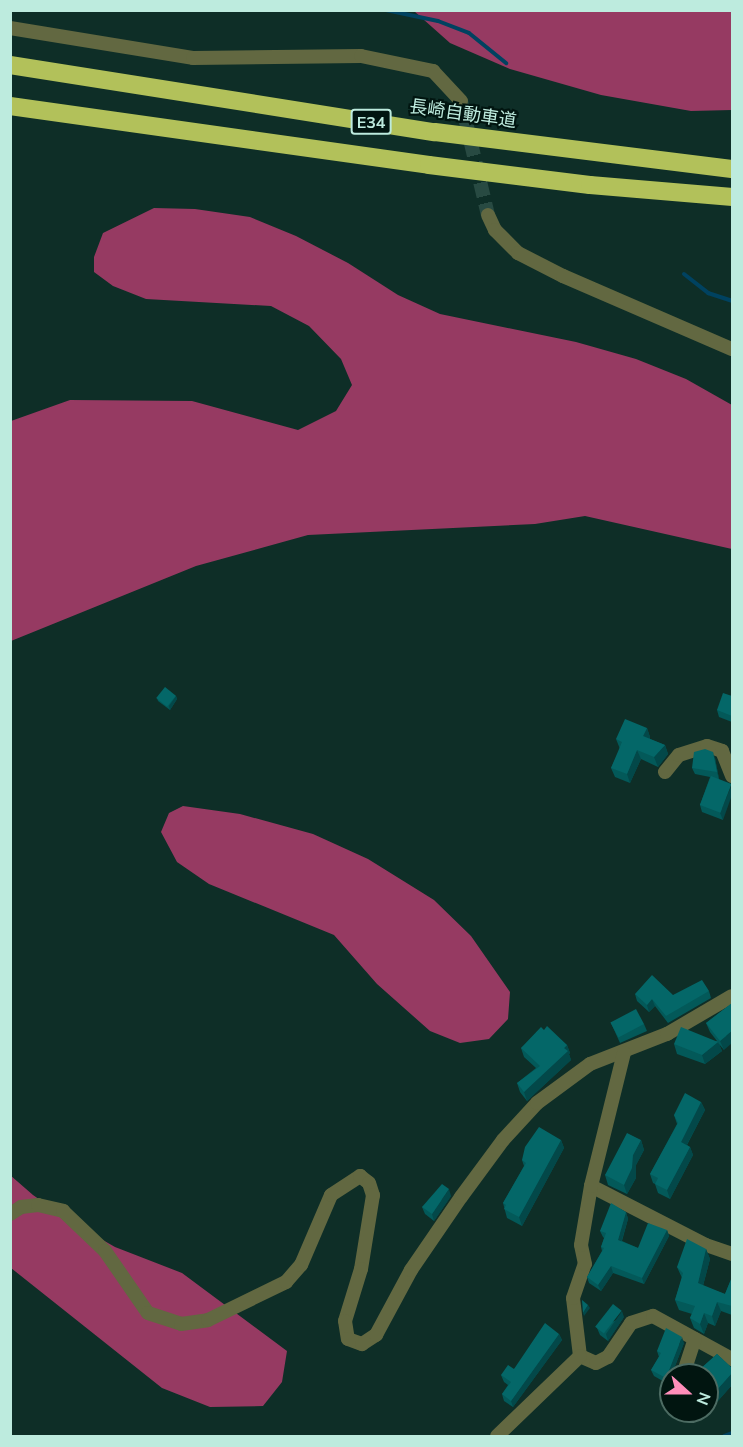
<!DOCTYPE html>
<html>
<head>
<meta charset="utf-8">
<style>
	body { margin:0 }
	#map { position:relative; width:743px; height:1447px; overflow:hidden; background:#0e2e27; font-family:Mulish,"Noto Sans JP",sans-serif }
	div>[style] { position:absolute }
	.forest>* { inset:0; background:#963a62 }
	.stream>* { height:4px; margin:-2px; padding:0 2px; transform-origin:2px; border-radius:2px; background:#004260 }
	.minor-tunnel>* { height:14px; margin-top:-7px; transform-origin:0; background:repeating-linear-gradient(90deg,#284a42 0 14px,transparent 0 21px) }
	.minor>* { height:14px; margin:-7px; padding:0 7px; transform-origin:7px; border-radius:7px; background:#626841 }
	.highway>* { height:18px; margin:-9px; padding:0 9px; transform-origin:9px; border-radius:9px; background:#b2c15a }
	.wall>* { inset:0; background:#035959 }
	.shaded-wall>* { inset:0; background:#034849 }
	.building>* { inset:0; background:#046768; transform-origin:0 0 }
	span { translate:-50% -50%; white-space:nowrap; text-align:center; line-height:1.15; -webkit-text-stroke:4.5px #011510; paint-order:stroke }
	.shield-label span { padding:2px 4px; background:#011510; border:2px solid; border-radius:4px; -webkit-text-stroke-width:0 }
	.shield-label { font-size:16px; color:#bdebde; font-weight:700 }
	.street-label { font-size:18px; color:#bdebde }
	.frame { position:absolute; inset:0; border:12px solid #bdebde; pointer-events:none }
	.north { position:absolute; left:659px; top:1363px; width:60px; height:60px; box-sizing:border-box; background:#011510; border:2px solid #4c6b62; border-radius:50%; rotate:111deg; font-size:16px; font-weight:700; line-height:24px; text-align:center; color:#bdebde }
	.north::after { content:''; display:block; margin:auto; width:21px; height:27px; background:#ff8eba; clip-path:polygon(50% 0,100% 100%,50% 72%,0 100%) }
</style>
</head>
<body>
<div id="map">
	<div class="forest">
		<div style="clip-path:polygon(414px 11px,732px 11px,732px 110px,691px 111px,601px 95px,510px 69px,450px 43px)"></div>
		<div style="clip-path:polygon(154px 208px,195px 209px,250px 217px,296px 236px,348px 263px,398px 295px,440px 314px,576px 342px,636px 359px,686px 379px,732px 405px,732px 549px,585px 516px,535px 524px,308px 535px,196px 566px,11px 641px,11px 421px,70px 400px,192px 401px,298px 430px,336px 411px,352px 385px,341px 359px,309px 326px,271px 306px,146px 299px,113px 286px,94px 272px,94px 257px,103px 233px)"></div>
		<div style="clip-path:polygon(183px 806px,240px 814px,313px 834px,368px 859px,434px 900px,471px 936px,510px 992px,508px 1019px,489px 1039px,460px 1043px,430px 1031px,377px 984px,334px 935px,209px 884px,177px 862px,161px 832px,169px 813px)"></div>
		<div style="clip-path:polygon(10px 1175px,33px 1195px,73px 1223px,115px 1247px,182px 1273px,287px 1351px,282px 1382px,263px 1406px,210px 1407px,162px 1388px,11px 1268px)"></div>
	</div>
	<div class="stream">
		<div style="left:178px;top:10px;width:69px"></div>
		<div style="left:386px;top:10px;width:53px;rotate:11.9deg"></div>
		<div style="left:438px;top:21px;width:33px;rotate:21deg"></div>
		<div style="left:469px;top:33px;width:48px;rotate:39deg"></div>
		<div style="left:684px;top:274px;width:31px;rotate:38deg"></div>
		<div style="left:708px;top:293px;width:25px;rotate:18deg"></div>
		<div style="left:724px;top:1436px;width:9px;rotate:-21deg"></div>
	</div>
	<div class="minor-tunnel">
		<div style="left:461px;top:101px;width:117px;rotate:76.7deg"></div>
	</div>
	<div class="minor">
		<div style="left:10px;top:28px;width:185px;rotate:9.3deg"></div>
		<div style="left:193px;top:58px;width:168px;rotate:-0.7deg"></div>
		<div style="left:361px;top:56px;width:74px;rotate:11.8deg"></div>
		<div style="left:433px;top:71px;width:41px;rotate:47deg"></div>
		<div style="left:488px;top:215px;width:17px;rotate:65deg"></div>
		<div style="left:495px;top:230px;width:33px;rotate:45deg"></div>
		<div style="left:518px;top:253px;width:51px;rotate:27.1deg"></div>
		<div style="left:563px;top:276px;width:184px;rotate:23.4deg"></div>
		<div style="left:665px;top:772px;width:22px;rotate:-51deg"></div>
		<div style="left:679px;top:755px;width:29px;rotate:-18deg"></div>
		<div style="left:707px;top:746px;width:16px;rotate:18deg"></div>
		<div style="left:722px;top:751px;width:27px;rotate:68deg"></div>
		<div style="left:591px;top:1186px;width:129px;rotate:27.2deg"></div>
		<div style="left:706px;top:1245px;width:28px;rotate:19deg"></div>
		<div style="left:10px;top:1214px;width:13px;rotate:-32deg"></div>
		<div style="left:21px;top:1207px;width:17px;rotate:-7deg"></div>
		<div style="left:38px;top:1205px;width:26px;rotate:13deg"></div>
		<div style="left:63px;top:1211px;width:58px;rotate:43.6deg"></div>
		<div style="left:105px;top:1251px;width:75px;rotate:55.3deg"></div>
		<div style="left:148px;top:1313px;width:35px;rotate:18deg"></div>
		<div style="left:181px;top:1324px;width:27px;rotate:-8deg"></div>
		<div style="left:208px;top:1320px;width:87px;rotate:-26deg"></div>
		<div style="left:286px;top:1282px;width:23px;rotate:-49deg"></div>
		<div style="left:301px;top:1265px;width:76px;rotate:-66.8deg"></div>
		<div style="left:331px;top:1195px;width:35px;rotate:-33deg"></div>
		<div style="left:360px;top:1176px;width:11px;rotate:38deg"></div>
		<div style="left:369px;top:1183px;width:13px;rotate:72deg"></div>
		<div style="left:373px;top:1195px;width:75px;rotate:99.2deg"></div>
		<div style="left:361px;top:1269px;width:54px;rotate:107.1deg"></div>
		<div style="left:345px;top:1321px;width:18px;rotate:81deg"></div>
		<div style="left:348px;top:1339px;width:15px;rotate:20deg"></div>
		<div style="left:362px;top:1344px;width:17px;rotate:-33deg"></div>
		<div style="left:376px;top:1335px;width:74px;rotate:-61.7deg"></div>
		<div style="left:411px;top:1270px;width:88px;rotate:-55.6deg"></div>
		<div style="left:461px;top:1197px;width:71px;rotate:-53.6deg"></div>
		<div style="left:503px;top:1140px;width:50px;rotate:-47.4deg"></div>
		<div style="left:537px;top:1103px;width:66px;rotate:-36.3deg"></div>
		<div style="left:590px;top:1064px;width:83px;rotate:-21.3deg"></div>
		<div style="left:667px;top:1034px;width:75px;rotate:-30.3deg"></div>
		<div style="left:580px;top:1356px;width:58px;rotate:-96.9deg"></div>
		<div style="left:573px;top:1298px;width:36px;rotate:-71deg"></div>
		<div style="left:585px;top:1264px;width:19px;rotate:-102deg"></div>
		<div style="left:581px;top:1245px;width:60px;rotate:-80.4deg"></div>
		<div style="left:591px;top:1186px;width:137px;rotate:-76.1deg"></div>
		<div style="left:580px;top:1356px;width:17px;rotate:24deg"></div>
		<div style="left:596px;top:1363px;width:13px;rotate:-27deg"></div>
		<div style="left:608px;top:1357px;width:41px;rotate:-55.9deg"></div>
		<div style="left:631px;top:1323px;width:23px;rotate:-18deg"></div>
		<div style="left:653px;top:1316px;width:90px;rotate:28.6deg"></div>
		<div style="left:683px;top:1375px;width:38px;rotate:-72deg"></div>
		<div style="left:497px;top:1436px;width:115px;rotate:-43.9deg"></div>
	</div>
	<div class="highway">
		<div style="left:10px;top:65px;width:430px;rotate:9deg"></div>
		<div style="left:435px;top:132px;width:299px;rotate:7.1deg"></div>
		<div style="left:10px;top:106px;width:423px;rotate:8deg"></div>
		<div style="left:429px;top:165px;width:162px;rotate:7.1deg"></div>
		<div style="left:590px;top:185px;width:143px;rotate:4.8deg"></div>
	</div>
	<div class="wall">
		<div style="clip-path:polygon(176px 696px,177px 699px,170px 710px,158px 701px,157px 698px)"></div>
		<div style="clip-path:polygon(732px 696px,732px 722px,719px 717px,717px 710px)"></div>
		<div style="clip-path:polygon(647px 728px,650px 737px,650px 739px,665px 745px,668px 754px,658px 767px,641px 759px,630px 783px,615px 777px,611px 768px,620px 749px,616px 739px)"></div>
		<div style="clip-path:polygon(715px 758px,719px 779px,723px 820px,702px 812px,700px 805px,710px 777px,695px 774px,692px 768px)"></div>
		<div style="clip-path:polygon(709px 991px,711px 998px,668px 1023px,655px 1006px,649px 1012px,637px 1001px,635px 994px,673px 995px)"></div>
		<div style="clip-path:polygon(731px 1004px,724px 1050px,719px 1044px,722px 1051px,705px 1064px,677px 1054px,674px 1044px,717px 1041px,710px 1032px,706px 1023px)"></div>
		<div style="clip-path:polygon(611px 1023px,644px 1024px,647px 1031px,620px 1043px)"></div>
		<div style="clip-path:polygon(544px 1030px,567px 1045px,570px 1053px,569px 1054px,571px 1060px,527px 1101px,520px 1092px,517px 1083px,536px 1068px,524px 1057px,521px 1048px)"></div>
		<div style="clip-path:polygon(701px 1102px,705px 1110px,687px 1145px,690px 1147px,693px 1155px,670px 1199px,658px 1193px,655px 1184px,653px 1183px,650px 1174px,677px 1124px,674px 1115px)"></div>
		<div style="clip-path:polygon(561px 1140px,564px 1148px,522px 1226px,507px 1218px,503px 1203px,524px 1166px,522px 1160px)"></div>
		<div style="clip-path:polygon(641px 1140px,644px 1150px,636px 1165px,636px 1178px,627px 1194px,608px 1185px,605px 1175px)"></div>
		<div style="clip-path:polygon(451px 1196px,434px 1221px,425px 1214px,422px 1207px)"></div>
		<div style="clip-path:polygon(626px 1212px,628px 1219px,622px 1241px,638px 1248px,667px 1230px,669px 1236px,644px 1284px,613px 1273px,601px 1291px,589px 1283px,587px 1277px,602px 1251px,601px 1247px,604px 1238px,603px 1237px,600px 1231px)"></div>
		<div style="clip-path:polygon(706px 1249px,710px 1259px,703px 1286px,725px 1294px,732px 1277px,732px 1315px,721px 1311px,715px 1326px,708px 1323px,704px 1334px,694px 1328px,690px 1318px,692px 1314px,679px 1310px,675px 1300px,682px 1278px,677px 1267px)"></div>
		<div style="clip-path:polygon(624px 1317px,608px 1341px,600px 1335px,597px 1328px)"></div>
		<div style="clip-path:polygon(559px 1334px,562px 1340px,513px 1407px,504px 1401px,502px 1394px,508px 1385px,504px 1382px,501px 1375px,514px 1369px)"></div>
		<div style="clip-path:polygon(684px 1343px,668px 1384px,654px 1376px,651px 1370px,659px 1357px,657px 1351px)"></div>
		<div style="clip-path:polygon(717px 1354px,732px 1368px,732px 1385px,702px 1419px,692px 1411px,707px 1411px,707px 1375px,699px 1375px,698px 1371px)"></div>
	</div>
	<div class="shaded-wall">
		<div style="clip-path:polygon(176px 696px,177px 699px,170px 710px,169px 706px)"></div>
		<div style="clip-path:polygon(647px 728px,650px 737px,647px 746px,643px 736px)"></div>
		<div style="clip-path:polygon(665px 745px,668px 754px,658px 767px,654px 757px)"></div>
		<div style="clip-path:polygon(637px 750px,641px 759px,630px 783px,627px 774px)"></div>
		<div style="clip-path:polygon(713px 752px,715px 758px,719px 779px,717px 772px)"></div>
		<div style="clip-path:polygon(732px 784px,732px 795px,723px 820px,720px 813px)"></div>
		<div style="clip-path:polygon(652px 999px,655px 1006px,649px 1012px,647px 1005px)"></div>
		<div style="clip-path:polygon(732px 1031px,732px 1043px,724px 1050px,720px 1041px)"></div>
		<div style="clip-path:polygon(718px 1042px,722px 1051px,705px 1064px,702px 1055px)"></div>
		<div style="clip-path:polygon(567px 1045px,570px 1053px,569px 1054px,571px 1060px,527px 1101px,524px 1092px)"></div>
		<div style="clip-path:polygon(701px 1102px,705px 1110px,684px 1150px,681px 1142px)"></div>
		<div style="clip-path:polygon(561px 1140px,564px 1148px,522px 1226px,519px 1217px)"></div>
		<div style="clip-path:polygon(641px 1140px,644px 1150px,636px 1165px,636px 1178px,627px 1194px,624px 1185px,633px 1155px)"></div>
		<div style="clip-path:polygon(690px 1147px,693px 1155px,670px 1199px,667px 1190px)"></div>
		<div style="clip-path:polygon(449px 1189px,451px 1196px,434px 1221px,432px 1214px)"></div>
		<div style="clip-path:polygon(626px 1212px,628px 1219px,620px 1246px,618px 1240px)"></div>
		<div style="clip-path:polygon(667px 1230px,669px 1236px,644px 1284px,642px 1278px)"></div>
		<div style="clip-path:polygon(706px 1249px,710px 1259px,701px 1293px,698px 1283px)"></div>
		<div style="clip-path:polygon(611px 1266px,613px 1273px,601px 1291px,598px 1285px)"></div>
		<div style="clip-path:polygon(717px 1302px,721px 1311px,715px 1326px,712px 1316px)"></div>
		<div style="clip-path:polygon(588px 1305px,590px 1308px,584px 1316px,583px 1313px)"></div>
		<div style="clip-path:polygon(622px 1311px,624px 1317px,608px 1341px,606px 1334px)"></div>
		<div style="clip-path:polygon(704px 1313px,708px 1323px,704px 1334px,700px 1324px)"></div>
		<div style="clip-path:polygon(559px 1334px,562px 1340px,513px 1407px,511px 1401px)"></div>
		<div style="clip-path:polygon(682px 1337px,684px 1343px,668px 1384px,666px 1378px)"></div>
		<div style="clip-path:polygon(732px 1373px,732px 1385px,702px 1419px,699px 1411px,707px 1411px,707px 1401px)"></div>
	</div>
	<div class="building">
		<div style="left:165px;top:687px;width:14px;height:14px;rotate:39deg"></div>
		<div style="clip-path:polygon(723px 693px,732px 696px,732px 716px,717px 710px)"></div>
		<div style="clip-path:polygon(625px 719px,647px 728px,643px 736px,665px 745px,654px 757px,637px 750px,627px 774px,611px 768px,622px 742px,616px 739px)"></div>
		<div style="clip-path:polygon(705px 749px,713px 752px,717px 772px,692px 768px,694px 752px)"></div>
		<div style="left:711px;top:776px;width:22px;height:31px;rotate:21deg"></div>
		<div style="clip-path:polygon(652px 975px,673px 995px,702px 980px,709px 991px,666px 1016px,652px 999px,647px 1005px,635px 994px)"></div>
		<div style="clip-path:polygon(732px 1003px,732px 1031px,720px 1041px,706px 1023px)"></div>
		<div style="left:636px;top:1009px;width:17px;height:29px;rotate:62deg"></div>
		<div style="clip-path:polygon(547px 1026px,567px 1045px,564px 1048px,568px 1051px,524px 1092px,517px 1083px,540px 1066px,521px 1048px,541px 1027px,544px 1030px)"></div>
		<div style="clip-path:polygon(681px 1027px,718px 1042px,702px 1055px,674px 1044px)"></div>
		<div style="clip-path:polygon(685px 1093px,701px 1102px,681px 1142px,690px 1147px,667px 1190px,655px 1184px,658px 1178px,650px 1174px,678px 1123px,674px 1115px)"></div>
		<div style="clip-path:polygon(539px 1127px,561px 1140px,519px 1217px,504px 1209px,506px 1205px,503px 1203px,526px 1163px,522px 1160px,525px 1147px)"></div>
		<div style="clip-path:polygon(627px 1133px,641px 1140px,633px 1155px,632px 1168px,624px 1185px,605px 1175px)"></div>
		<div style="clip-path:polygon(442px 1184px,449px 1189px,432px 1214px,422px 1207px)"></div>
		<div style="clip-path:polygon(611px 1203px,626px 1212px,618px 1240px,638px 1248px,648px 1223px,667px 1230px,642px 1278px,611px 1266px,598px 1285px,587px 1277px,604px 1248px,601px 1247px,606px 1233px,600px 1231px)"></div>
		<div style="clip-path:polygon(687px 1239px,706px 1249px,698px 1283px,725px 1294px,732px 1277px,732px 1306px,717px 1302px,712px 1316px,704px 1313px,700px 1324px,690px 1318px,695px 1306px,675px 1300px,683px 1273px,677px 1267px)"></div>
		<div style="clip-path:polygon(582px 1300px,588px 1305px,583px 1313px)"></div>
		<div style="left:613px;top:1304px;width:11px;height:29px;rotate:38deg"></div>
		<div style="clip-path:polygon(545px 1323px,559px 1334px,511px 1401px,502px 1394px,511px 1382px,501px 1375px,508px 1365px,514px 1369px)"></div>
		<div style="clip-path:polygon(666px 1328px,682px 1337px,666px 1378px,651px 1370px,661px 1353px,657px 1351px)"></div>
		<div style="clip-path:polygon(717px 1354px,732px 1368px,732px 1373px,707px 1401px,707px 1375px,699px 1375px,698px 1371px)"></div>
	</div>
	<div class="shield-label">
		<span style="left:371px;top:122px">E34</span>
	</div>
	<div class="street-label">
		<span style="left:463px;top:114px;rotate:8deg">長崎自動車道</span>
	</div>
	<div class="frame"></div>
	<div class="north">N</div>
</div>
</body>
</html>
